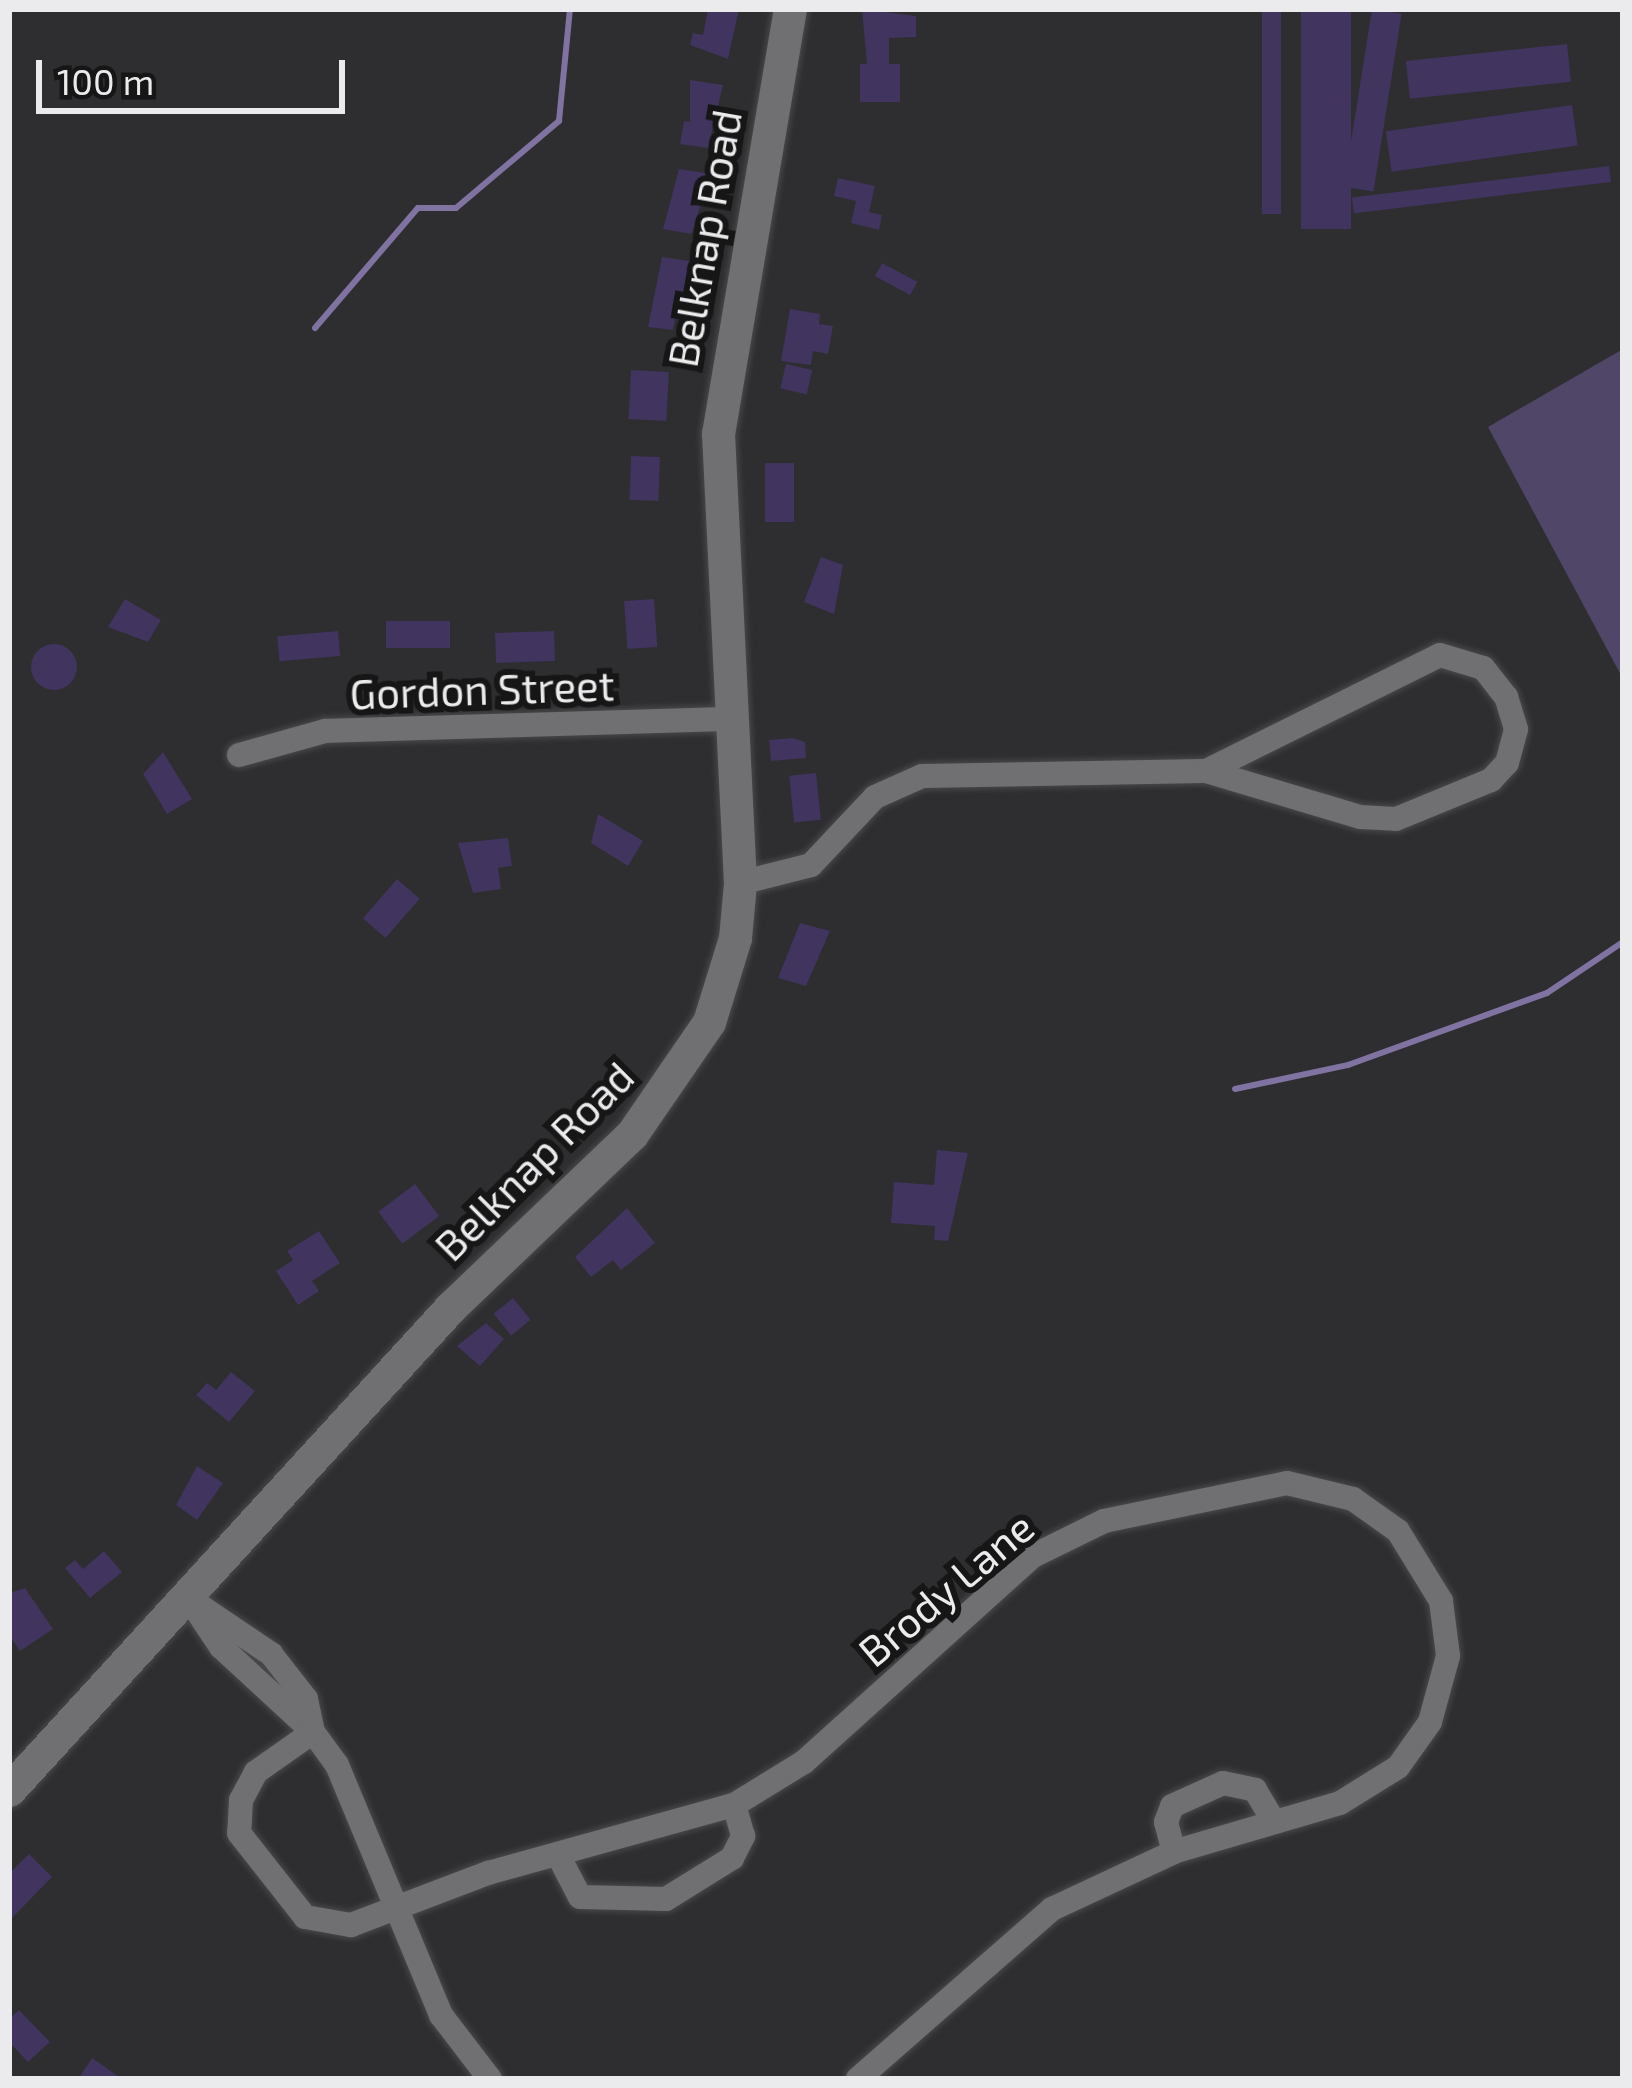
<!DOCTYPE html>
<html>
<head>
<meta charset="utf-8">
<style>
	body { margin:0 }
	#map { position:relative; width:1632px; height:2088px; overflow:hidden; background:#2e2d2f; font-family:"Exo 2",sans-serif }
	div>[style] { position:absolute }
	.green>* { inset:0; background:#504667 }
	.stream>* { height:6px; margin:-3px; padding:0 3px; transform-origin:3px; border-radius:3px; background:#8073a1 }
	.building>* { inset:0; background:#41345e; transform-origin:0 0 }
	.round { border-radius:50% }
	.roads { filter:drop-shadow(0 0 3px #49484a) drop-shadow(0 0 3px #49484a) }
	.street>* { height:24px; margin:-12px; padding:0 12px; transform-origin:12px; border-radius:12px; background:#706f72 }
	.secondary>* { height:33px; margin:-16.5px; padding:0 16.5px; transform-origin:16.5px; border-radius:16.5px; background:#706f72 }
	span { translate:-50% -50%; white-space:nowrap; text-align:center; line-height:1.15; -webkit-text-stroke:12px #161617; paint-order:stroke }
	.street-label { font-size:42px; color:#ebeaec }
	.frame { position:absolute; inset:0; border:12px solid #ebeaec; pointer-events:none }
	.scale { position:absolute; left:36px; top:60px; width:309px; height:54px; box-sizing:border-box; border:6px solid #ebeaec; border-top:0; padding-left:15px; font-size:36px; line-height:42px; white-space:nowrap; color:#ebeaec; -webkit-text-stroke:9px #161617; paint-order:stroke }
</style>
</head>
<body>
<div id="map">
	<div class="green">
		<div style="clip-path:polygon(1623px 349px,1623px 679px,1488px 427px)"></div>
	</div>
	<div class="stream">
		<div style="left:315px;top:328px;width:158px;rotate:-49.4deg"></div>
		<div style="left:418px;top:208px;width:38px"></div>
		<div style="left:456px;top:208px;width:135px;rotate:-40.2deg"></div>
		<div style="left:559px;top:121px;width:113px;rotate:-84.4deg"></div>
		<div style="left:1235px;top:1089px;width:116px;rotate:-12deg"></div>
		<div style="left:1348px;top:1065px;width:212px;rotate:-19.9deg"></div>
		<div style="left:1547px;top:993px;width:92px;rotate:-33.9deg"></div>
	</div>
	<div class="building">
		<div style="clip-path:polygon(708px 9px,739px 9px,728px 59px,690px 45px,693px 33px,703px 35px)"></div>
		<div style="clip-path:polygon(862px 9px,916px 16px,916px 37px,889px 38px,889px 64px,900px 64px,900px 102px,860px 102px,860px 64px,867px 64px)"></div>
		<div style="left:1262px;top:9px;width:19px;height:205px"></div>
		<div style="left:1301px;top:9px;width:50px;height:220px"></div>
		<div style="left:1372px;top:9px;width:30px;height:180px;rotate:9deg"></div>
		<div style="left:1567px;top:44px;width:38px;height:162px;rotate:84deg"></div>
		<div style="clip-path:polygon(690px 80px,723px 85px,708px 148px,680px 144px,684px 121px,690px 122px)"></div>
		<div style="left:1572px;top:105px;width:41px;height:188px;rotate:82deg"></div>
		<div style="left:1609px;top:166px;width:16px;height:259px;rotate:83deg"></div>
		<div style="clip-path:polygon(679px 169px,711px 174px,691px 234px,663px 229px)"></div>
		<div style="clip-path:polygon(838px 178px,875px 186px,869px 212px,882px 215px,879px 230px,851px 223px,856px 201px,834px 196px)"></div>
		<div style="clip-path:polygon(662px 257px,696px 262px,690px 303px,678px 301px,673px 330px,648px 327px)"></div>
		<div style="left:882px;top:263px;width:40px;height:15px;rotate:28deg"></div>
		<div style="clip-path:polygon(790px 309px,820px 314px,819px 324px,833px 326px,828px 354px,813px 351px,811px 365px,781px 361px)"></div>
		<div style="left:786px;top:364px;width:27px;height:25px;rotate:13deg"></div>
		<div style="left:631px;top:370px;width:38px;height:49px;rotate:3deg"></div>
		<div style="left:631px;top:456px;width:29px;height:44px;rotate:2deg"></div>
		<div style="left:794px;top:463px;width:59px;height:29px;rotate:90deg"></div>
		<div style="clip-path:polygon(821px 557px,843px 565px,834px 614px,804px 602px)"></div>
		<div style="clip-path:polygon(125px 599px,161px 620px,148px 642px,108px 627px)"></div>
		<div style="left:654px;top:599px;width:48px;height:30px;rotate:86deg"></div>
		<div style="left:386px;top:621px;width:64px;height:27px"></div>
		<div style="left:338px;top:631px;width:25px;height:61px;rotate:85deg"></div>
		<div style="left:554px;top:631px;width:30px;height:59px;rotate:88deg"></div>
		<div class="round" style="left:31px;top:644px;width:46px;height:46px"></div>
		<div style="clip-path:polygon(793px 738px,805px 742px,806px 758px,771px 761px,769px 740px)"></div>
		<div style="clip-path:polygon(163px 752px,192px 799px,167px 814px,143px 774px)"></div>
		<div style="left:816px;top:773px;width:47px;height:27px;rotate:84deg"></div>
		<div style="clip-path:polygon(598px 814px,643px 841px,628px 866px,591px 843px)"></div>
		<div style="clip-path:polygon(508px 838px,512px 866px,498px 868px,501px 889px,473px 893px,458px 843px)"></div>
		<div style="left:397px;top:879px;width:30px;height:52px;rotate:41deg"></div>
		<div style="clip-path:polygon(800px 923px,830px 931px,806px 986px,778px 978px)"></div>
		<div style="clip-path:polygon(937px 1150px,968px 1153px,948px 1241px,934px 1240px,935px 1226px,891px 1223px,894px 1182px,934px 1185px)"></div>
		<div style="left:415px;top:1184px;width:40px;height:46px;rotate:53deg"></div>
		<div style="clip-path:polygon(627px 1208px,655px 1243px,621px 1270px,613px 1260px,591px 1277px,575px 1257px)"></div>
		<div style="clip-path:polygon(319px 1231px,340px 1263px,312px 1281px,319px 1291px,298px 1305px,276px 1271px,293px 1260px,287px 1251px)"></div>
		<div style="left:513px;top:1298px;width:28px;height:25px;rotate:51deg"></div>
		<div style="clip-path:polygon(486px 1323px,504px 1339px,480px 1366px,457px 1346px)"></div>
		<div style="clip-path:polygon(231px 1372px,255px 1391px,229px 1422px,196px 1395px,207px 1383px,216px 1390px)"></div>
		<div style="clip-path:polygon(197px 1466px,223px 1483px,197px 1520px,176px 1505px)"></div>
		<div style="clip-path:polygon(104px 1551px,122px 1572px,90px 1598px,65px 1568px,75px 1560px,83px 1569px)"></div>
		<div style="clip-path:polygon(25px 1588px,53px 1629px,20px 1651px,9px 1635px,9px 1593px)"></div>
		<div style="clip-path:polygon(29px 1854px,52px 1877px,12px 1918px,9px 1874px)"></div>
		<div style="clip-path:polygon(19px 2010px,50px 2042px,28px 2062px,9px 2042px,9px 2019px)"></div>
		<div style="clip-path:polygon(92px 2058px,122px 2079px,78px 2079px)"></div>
	</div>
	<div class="roads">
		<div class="street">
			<div style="left:239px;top:755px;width:89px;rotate:-15.6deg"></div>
			<div style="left:325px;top:731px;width:406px;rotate:-1.7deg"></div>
			<div style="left:740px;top:883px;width:73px;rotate:-14.2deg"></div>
			<div style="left:811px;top:865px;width:93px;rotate:-46.7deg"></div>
			<div style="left:875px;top:797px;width:51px;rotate:-24.1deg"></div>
			<div style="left:922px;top:776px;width:284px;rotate:-1deg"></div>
			<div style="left:1206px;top:771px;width:161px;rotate:16.6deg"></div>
			<div style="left:1360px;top:817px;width:36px;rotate:3deg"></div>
			<div style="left:1396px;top:819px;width:103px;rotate:-22.3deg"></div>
			<div style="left:1491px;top:780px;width:23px;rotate:-47deg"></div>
			<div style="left:1507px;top:763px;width:35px;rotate:-75deg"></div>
			<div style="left:1516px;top:729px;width:34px;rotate:-107deg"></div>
			<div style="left:1506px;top:697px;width:37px;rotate:-128deg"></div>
			<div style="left:1483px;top:668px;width:45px;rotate:-163.2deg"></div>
			<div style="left:1440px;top:655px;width:261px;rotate:153.6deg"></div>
			<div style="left:189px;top:1599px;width:58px;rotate:56.3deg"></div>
			<div style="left:221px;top:1647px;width:125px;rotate:42.7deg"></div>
			<div style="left:313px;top:1732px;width:41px;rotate:54deg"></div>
			<div style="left:337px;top:1765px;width:271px;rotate:67.4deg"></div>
			<div style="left:441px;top:2015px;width:81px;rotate:52.6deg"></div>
			<div style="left:191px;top:1600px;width:97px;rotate:34deg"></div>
			<div style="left:271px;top:1654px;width:57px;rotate:52.1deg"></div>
			<div style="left:306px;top:1699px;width:33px;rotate:78deg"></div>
			<div style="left:313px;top:1732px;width:70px;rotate:144.9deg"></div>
			<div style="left:256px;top:1772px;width:32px;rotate:118deg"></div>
			<div style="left:241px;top:1800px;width:33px;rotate:93deg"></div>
			<div style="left:239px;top:1833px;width:107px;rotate:51.8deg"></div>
			<div style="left:305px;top:1917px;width:47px;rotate:9.9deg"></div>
			<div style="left:351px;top:1925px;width:147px;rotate:-20.8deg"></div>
			<div style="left:488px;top:1873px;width:255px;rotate:-15.5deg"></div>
			<div style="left:734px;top:1805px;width:82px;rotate:-31.6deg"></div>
			<div style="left:804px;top:1762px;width:308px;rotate:-42deg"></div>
			<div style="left:1033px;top:1556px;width:79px;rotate:-26.2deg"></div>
			<div style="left:1104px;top:1521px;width:187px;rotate:-11.7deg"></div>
			<div style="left:1287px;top:1483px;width:68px;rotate:13.6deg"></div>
			<div style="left:1353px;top:1499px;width:55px;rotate:35.4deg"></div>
			<div style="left:1398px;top:1531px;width:82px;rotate:58.4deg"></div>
			<div style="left:1441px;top:1601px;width:55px;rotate:82.7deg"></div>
			<div style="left:1448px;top:1656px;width:68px;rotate:105.3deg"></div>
			<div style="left:1430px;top:1722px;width:55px;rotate:125.4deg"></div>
			<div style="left:1398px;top:1767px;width:68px;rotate:148.2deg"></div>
			<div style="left:1340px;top:1803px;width:173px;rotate:163.6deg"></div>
			<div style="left:1174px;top:1852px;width:135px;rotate:155deg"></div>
			<div style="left:1052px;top:1909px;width:258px;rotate:138.8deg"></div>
			<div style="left:1174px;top:1852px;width:31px;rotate:-105deg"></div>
			<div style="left:1166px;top:1822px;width:17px;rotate:-69deg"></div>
			<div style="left:1172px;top:1806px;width:56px;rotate:-24.3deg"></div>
			<div style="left:1223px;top:1783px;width:33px;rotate:12deg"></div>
			<div style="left:1255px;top:1790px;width:37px;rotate:59deg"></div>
			<div style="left:558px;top:1855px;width:47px;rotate:62.4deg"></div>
			<div style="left:580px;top:1897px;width:86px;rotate:1.3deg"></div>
			<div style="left:666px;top:1899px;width:78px;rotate:-31.8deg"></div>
			<div style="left:732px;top:1858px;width:25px;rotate:-63deg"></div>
			<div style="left:743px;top:1836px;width:32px;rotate:-106deg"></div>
		</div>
		<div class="secondary">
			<div style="left:9px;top:1790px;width:655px;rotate:-47.54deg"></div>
			<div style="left:451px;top:1307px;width:250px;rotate:-43.7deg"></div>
			<div style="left:632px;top:1134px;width:136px;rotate:-55.5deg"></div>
			<div style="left:709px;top:1022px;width:88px;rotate:-72.8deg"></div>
			<div style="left:735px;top:938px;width:55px;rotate:-84.8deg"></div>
			<div style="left:740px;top:883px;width:450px;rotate:-92.8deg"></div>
			<div style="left:718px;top:434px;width:431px;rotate:-80.4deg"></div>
		</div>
	</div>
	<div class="street-label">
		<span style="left:703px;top:238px;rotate:-80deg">Belknap Road</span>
		<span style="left:482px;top:688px;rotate:-2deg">Gordon Street</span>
		<span style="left:533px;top:1160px;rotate:-45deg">Belknap Road</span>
		<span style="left:945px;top:1588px;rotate:-40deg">Brody Lane</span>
	</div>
	<div class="frame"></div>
	<div class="scale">100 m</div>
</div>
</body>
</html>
